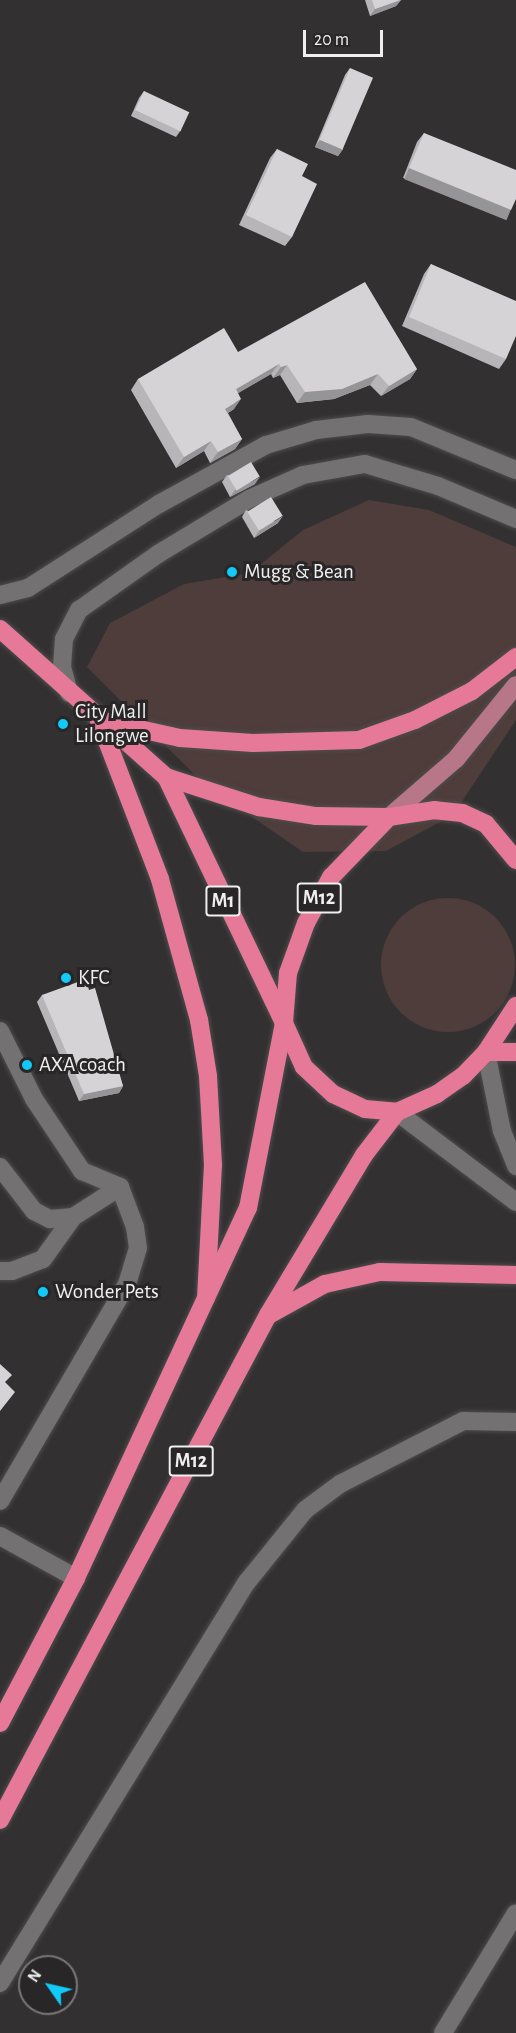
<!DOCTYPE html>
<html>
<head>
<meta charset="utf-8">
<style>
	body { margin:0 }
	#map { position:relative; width:516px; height:2033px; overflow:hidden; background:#333032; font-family:"Alegreya Sans",sans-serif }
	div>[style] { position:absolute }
	.green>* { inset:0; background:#4e3d3a }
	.round { border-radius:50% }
	.roads { filter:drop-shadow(0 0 2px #4e4c4d) drop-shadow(0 0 2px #4e4c4d) }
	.minor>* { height:18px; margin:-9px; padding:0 9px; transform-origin:9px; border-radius:9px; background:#747173 }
	.major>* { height:18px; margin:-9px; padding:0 9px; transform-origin:9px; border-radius:9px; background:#b87689 }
	.highway>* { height:18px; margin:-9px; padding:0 9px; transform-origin:9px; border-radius:9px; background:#e67997 }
	.wall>* { inset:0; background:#b7b5b8 }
	.shaded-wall>* { inset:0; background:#959496; transform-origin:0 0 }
	.building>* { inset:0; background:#d5d3d6; transform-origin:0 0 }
	.dots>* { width:16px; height:16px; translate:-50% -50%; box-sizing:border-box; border:3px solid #292628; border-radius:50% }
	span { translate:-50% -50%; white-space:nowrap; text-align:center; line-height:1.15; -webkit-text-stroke:6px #292628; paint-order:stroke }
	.shield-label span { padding:2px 4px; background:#292628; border:2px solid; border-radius:4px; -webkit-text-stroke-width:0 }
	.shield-label { font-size:20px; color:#f0eff0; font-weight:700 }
	.poi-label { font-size:21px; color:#f0eff0 }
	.left { translate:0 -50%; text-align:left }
	.north { position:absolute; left:18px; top:1955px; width:60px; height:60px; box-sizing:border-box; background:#292628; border:2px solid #797678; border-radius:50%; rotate:304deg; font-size:16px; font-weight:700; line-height:24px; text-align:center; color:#f0eff0 }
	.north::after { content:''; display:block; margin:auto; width:21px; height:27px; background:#11cafa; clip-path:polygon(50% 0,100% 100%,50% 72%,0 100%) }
	.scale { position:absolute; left:303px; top:30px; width:80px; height:27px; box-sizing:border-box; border:3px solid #f0eff0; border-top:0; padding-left:8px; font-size:18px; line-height:21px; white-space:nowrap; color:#f0eff0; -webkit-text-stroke:4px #292628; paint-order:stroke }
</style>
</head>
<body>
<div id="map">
	<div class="green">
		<div style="clip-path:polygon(369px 500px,429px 510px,516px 547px,516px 720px,453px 815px,386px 851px,303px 852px,203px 783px,87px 667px,110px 623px,184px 584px,250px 573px,303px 530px)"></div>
		<div class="round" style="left:381px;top:898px;width:134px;height:134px"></div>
	</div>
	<div class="roads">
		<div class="minor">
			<div style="left:0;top:595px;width:29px;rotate:-14deg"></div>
			<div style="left:28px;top:588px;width:156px;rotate:-32.7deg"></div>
			<div style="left:159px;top:504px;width:122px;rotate:-28.9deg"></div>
			<div style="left:266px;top:445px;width:52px;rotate:-16.7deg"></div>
			<div style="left:316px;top:430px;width:52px;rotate:-6.6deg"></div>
			<div style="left:368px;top:424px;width:43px;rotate:4deg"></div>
			<div style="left:411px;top:427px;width:113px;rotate:22.3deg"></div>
			<div style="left:69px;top:693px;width:27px;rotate:-105deg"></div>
			<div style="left:62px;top:667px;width:28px;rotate:-86deg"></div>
			<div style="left:64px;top:639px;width:33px;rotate:-63deg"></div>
			<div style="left:79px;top:610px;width:97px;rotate:-35.3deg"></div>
			<div style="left:158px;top:554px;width:106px;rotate:-31.1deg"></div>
			<div style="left:249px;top:499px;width:59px;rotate:-24deg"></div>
			<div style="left:303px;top:475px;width:63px;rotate:-10.1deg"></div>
			<div style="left:365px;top:464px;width:76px;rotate:16.8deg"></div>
			<div style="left:438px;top:486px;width:85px;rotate:22.9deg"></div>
			<div style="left:0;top:1031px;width:76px;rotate:63.4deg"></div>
			<div style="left:34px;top:1099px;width:87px;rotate:56.3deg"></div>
			<div style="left:82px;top:1171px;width:41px;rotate:22.8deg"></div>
			<div style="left:120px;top:1187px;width:43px;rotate:69.4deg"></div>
			<div style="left:135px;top:1227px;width:21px;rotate:82deg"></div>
			<div style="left:138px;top:1248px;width:38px;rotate:107deg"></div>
			<div style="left:127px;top:1284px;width:251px;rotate:120.3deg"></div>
			<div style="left:486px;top:1052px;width:81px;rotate:78.6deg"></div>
			<div style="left:502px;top:1131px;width:38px;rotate:68deg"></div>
			<div style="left:397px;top:1112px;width:149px;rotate:37.1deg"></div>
			<div style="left:0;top:1167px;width:56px;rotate:52.3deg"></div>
			<div style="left:34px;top:1211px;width:18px;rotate:27deg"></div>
			<div style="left:50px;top:1219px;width:23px;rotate:-5deg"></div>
			<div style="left:73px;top:1217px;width:56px;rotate:-32.6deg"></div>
			<div style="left:0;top:1271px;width:12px"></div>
			<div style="left:12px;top:1271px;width:33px;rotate:-21deg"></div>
			<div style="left:43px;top:1259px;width:52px;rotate:-54.5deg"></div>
			<div style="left:0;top:1536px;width:87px;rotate:28.9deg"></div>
			<div style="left:0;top:1983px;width:471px;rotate:-58.4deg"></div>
			<div style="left:247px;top:1582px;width:92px;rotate:-51.1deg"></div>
			<div style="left:305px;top:1510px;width:44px;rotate:-36.6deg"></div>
			<div style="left:340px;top:1484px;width:138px;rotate:-27.1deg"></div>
			<div style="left:463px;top:1421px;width:53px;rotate:1.1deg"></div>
			<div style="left:443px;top:2033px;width:140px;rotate:-58.7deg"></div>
		</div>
		<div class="major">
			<div style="left:389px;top:817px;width:89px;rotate:-40.9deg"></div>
			<div style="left:456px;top:759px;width:95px;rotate:-51deg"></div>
		</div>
		<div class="highway">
			<div style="left:0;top:629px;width:222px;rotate:41.7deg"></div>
			<div style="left:166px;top:777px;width:98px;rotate:17.9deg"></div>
			<div style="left:259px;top:807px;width:58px;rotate:9deg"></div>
			<div style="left:316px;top:816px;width:73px;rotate:0.8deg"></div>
			<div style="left:516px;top:860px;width:47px;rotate:-129.8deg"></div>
			<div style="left:486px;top:824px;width:26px;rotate:-155deg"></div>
			<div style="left:462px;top:813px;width:27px;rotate:-174deg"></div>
			<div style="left:435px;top:810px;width:47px;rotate:171.3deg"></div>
			<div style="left:389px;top:817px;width:83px;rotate:134deg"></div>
			<div style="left:331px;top:877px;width:52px;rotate:118.5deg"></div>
			<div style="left:306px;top:923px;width:53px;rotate:109.8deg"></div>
			<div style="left:288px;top:973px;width:50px;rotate:94.6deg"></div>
			<div style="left:284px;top:1023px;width:48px;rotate:65.6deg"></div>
			<div style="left:304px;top:1067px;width:40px;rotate:43deg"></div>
			<div style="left:333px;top:1094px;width:35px;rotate:25deg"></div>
			<div style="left:365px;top:1109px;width:32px;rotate:5deg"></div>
			<div style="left:397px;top:1112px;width:44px;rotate:-24.2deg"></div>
			<div style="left:437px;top:1094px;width:32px;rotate:-35deg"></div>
			<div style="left:463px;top:1076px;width:33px;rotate:-46deg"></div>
			<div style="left:486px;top:1052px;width:55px;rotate:-56.9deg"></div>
			<div style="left:486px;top:1052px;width:30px"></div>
			<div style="left:206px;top:1298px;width:133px;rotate:-87deg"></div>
			<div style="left:213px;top:1165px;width:89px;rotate:-93.2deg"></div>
			<div style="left:208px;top:1076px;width:57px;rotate:-99.1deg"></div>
			<div style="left:199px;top:1020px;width:146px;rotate:-105.5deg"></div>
			<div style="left:160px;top:879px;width:170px;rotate:-111deg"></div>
			<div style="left:99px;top:720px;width:83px;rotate:12.5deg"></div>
			<div style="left:180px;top:738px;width:73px;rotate:3.9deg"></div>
			<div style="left:253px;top:743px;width:106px;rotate:-1.6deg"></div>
			<div style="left:359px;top:740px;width:59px;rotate:-19.7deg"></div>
			<div style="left:415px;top:720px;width:64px;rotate:-27deg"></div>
			<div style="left:472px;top:691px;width:56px;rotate:-37.7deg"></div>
			<div style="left:269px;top:1315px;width:64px;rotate:-29deg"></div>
			<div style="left:325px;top:1284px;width:56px;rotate:-12.3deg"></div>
			<div style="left:380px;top:1272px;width:136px;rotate:1.3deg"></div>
			<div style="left:0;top:1723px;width:164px;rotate:-62.3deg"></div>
			<div style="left:76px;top:1578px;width:408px;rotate:-65.1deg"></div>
			<div style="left:248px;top:1208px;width:188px;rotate:-79deg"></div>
			<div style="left:284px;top:1023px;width:273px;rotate:-115.6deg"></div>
			<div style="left:0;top:1820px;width:572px;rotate:-62.05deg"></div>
			<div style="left:268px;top:1315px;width:187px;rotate:-59deg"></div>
			<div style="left:364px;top:1155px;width:54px;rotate:-52.5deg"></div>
		</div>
	</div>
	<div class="wall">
		<div style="clip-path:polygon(365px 0,401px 0,396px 6px,370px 16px)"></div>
		<div style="clip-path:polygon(350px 68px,343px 149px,338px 156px,315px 147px,345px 75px)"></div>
		<div style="clip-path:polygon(144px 91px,181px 130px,176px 137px,131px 116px,139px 98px)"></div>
		<div style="clip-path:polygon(424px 133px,505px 219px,403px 178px,417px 142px)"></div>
		<div style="clip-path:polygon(277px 149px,302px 176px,292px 237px,285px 246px,239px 225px,270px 158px)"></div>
		<div style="clip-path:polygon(431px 264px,506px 359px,499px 369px,402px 326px,424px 274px)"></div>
		<div style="clip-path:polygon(238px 352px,417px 369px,410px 379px,381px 396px,370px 385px,334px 399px,297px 403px,280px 375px,273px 378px,271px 374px,238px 393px,234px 409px,228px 413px,242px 439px,235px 449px,210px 463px,204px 451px,176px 468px,131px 390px,138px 379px)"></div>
		<div style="clip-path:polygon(227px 475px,255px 484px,230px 497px,222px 482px)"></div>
		<div style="clip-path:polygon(246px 510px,278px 523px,254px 538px,242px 517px)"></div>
		<div style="clip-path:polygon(89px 990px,123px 1086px,119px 1093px,79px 1101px,37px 1002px,42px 995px)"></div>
	</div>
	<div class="shaded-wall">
		<div style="clip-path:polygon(401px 0,396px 6px,370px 16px,375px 9px)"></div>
		<div style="clip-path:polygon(320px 140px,343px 149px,338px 156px,315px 147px)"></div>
		<div style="left:409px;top:168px;width:110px;height:12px;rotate:22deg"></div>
		<div style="clip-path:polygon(279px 364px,271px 374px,228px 399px,236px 389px)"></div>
		<div style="clip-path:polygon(287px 365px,280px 375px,273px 378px,281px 367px)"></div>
		<div style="clip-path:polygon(417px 369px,410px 379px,381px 396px,389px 386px)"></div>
		<div style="clip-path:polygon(378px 374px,370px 385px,334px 399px,297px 403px,305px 392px)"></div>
		<div style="clip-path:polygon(241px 399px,234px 409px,218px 419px,225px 409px)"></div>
		<div style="clip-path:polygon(242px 439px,235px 449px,210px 463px,218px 452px)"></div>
		<div style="clip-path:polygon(211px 441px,204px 451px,176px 468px,184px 457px)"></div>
		<div style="clip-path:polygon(260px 477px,255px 484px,230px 497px,235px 490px)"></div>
		<div style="clip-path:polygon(283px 516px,278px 523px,254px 538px,259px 531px)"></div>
		<div style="clip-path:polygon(123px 1086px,119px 1093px,79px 1101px,84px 1094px)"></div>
	</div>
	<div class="building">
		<div style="clip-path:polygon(372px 0,400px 0,375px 9px)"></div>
		<div style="left:350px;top:68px;width:25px;height:78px;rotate:23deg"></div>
		<div style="left:144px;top:91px;width:50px;height:21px;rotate:25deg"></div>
		<div style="clip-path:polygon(424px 133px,516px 170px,516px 199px,511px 210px,409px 168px)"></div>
		<div style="clip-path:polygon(277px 149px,308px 164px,302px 176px,317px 184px,292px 237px,246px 215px)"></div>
		<div style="clip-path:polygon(431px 264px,516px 301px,516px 336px,506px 359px,409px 317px)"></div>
		<div style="clip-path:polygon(365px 282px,417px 369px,389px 386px,378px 374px,342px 389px,305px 392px,287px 365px,281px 367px,279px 364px,236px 389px,241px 399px,225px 409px,242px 439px,218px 452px,211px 441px,184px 457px,138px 379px,224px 328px,238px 352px)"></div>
		<div style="left:251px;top:462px;width:17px;height:27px;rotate:59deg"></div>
		<div style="left:271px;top:497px;width:22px;height:28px;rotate:58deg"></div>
		<div style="clip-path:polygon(86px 979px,89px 990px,95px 988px,123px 1086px,84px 1094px,42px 995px)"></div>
		<div style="clip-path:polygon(0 1364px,12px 1375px,5px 1382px,15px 1392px,0 1411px)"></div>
	</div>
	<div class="dots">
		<div style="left:232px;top:572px;background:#11cafa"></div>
		<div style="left:63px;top:724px;background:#11cafa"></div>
		<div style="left:66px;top:978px;background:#11cafa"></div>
		<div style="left:27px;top:1065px;background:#11cafa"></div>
		<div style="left:43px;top:1292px;background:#11cafa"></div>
	</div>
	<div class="shield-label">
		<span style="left:319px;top:898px">M12</span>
		<span style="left:223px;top:901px">M1</span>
		<span style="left:191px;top:1461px">M12</span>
	</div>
	<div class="poi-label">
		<span class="left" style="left:244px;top:572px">Mugg &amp; Bean</span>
		<span class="left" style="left:75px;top:724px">City Mall<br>Lilongwe</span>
		<span class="left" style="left:78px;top:978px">KFC</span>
		<span class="left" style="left:39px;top:1065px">AXA coach</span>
		<span class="left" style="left:55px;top:1292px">Wonder Pets</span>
	</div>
	<div class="north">N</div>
	<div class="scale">20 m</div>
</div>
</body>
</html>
